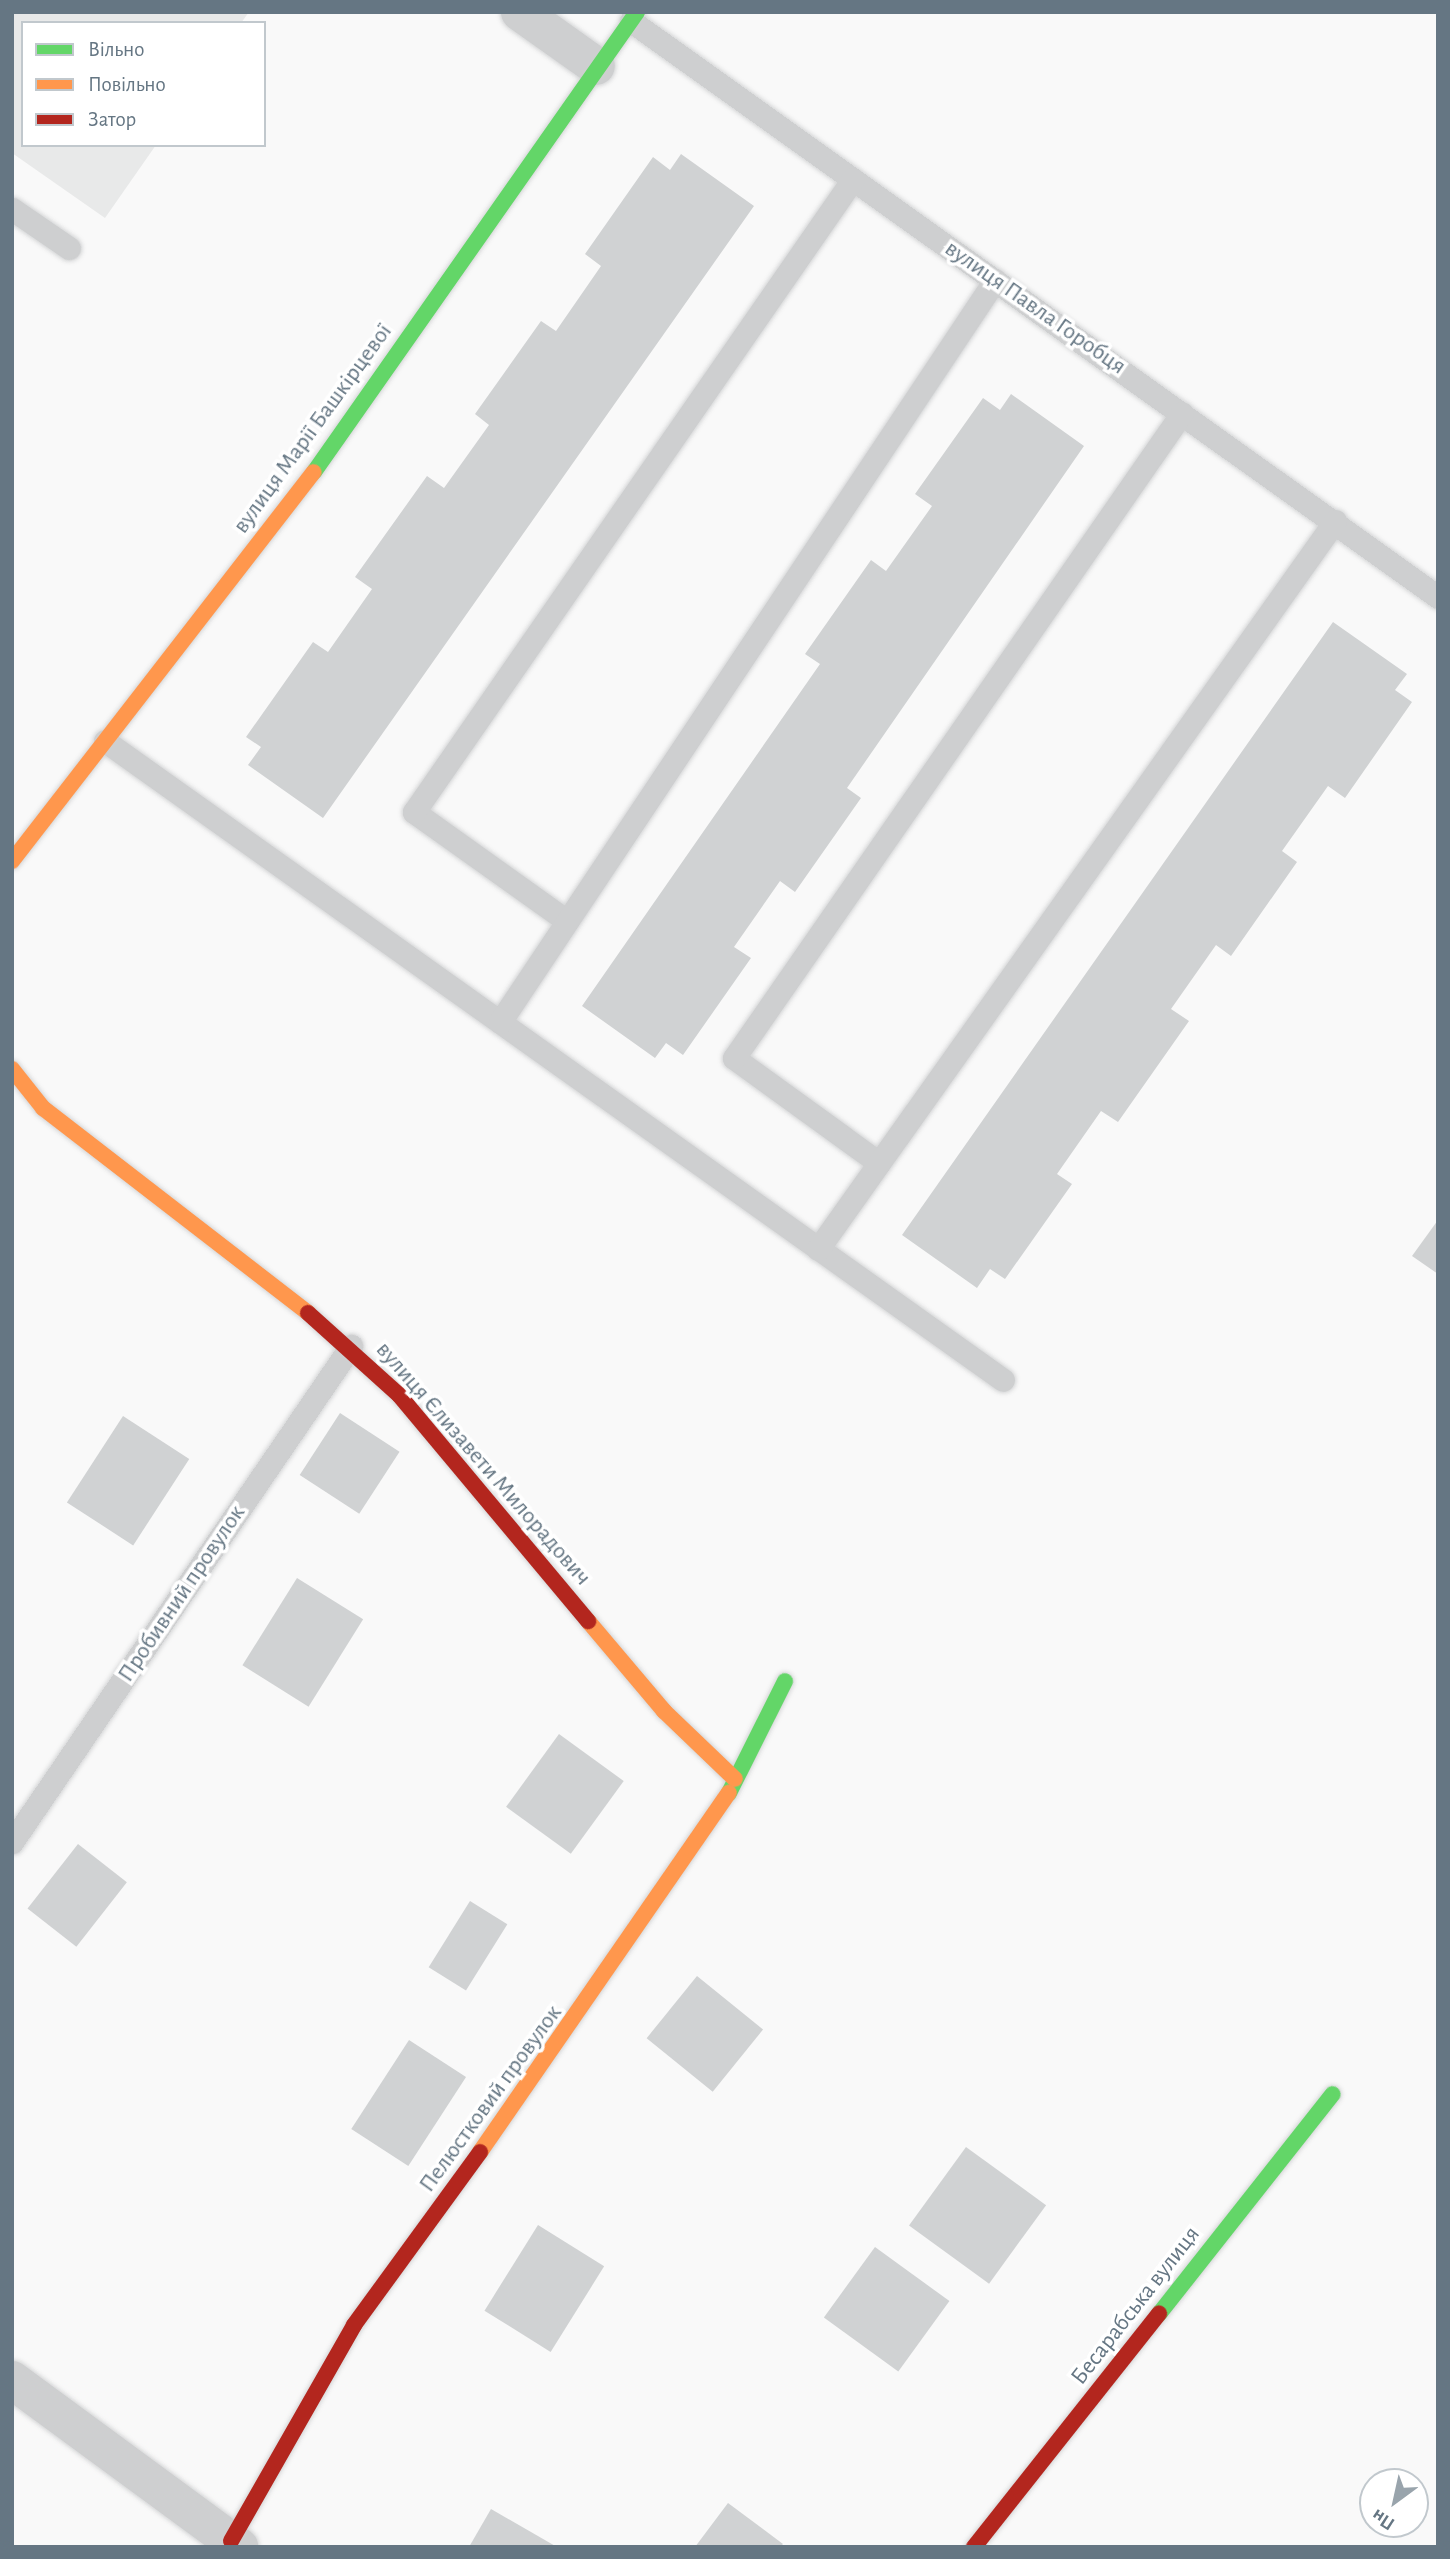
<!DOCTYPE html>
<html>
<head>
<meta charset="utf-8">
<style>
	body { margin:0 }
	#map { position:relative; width:1450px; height:2559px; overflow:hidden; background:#f9f9f9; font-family:"Alegreya Sans",sans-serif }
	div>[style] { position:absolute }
	.built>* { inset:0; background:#e8e9e9 }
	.building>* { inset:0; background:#d0d2d3; transform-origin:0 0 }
	.roads { filter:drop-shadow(0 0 2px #d5d6d7) drop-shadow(0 0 2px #d5d6d7) }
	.lane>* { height:23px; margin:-11.5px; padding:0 11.5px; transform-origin:11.5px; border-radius:11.5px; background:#cecfd0 }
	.street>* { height:38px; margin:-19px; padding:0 19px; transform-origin:19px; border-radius:19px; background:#cecfd0 }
	.fast>* { height:16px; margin:-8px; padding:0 8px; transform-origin:8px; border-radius:8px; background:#63d668 }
	.slow>* { height:16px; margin:-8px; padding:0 8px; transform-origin:8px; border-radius:8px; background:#ff974d }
	.jam>* { height:16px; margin:-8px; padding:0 8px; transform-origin:8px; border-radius:8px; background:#b3261e }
	span { translate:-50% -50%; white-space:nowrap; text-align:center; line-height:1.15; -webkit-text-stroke:7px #fff; paint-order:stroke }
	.street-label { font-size:24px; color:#657683 }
	.frame { position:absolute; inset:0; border:14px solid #657683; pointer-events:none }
	.legend { position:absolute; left:21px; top:21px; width:245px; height:126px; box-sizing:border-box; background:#fff; border:2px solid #c1c8cd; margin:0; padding:9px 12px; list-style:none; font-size:21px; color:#657683 }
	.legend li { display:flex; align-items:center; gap:14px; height:35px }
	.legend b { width:35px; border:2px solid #c1c8cd }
	.north { position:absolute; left:1359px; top:2468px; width:70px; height:70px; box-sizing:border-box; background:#fff; border:2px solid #c1c8cd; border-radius:50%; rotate:213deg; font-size:19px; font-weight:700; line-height:28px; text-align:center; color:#657683 }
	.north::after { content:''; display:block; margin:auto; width:24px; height:32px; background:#99a4ac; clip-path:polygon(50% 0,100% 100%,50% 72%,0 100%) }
</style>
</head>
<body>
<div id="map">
	<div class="built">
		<div style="clip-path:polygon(12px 12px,249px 12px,241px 23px,23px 23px,23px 145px,156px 145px,105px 218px,12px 153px)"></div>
	</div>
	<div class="building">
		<div style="clip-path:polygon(681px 154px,754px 206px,323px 818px,248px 765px,261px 747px,246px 737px,313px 642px,328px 652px,372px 589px,355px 577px,427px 476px,444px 488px,489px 425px,475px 414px,541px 321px,556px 331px,601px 266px,585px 254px,653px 157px,670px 170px)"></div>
		<div style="clip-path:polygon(1011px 394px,1084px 446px,847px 788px,861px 798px,795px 892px,780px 881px,734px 947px,751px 958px,683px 1055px,666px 1043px,655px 1058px,582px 1006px,820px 664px,805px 654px,871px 560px,886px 571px,932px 506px,915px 494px,983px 398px,1000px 410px)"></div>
		<div style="clip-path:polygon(1333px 622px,1407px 674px,1395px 690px,1412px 702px,1345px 798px,1328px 786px,1282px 851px,1297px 862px,1231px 956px,1216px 945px,1171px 1009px,1189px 1021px,1118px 1122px,1101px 1111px,1057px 1174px,1072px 1184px,1005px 1279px,990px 1269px,977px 1288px,902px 1235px)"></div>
		<div style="clip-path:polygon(1438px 1220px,1438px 1274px,1412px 1256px)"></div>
		<div style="left:340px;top:1413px;width:71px;height:74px;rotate:33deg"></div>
		<div style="left:123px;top:1416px;width:79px;height:103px;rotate:33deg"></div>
		<div style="left:297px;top:1578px;width:78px;height:103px;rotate:32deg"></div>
		<div style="left:559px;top:1734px;width:80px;height:90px;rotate:36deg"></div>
		<div style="left:78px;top:1844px;width:62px;height:82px;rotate:38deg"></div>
		<div style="left:470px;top:1901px;width:44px;height:78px;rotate:32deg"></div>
		<div style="left:697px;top:1976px;width:85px;height:80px;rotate:39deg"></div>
		<div style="left:409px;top:2040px;width:68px;height:106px;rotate:33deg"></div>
		<div style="left:966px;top:2147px;width:99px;height:97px;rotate:36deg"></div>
		<div style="left:538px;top:2225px;width:78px;height:101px;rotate:32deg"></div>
		<div style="left:875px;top:2247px;width:92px;height:87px;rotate:36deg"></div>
		<div style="clip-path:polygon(728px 2503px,783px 2544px,780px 2547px,695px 2547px)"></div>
		<div style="clip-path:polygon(491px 2509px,557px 2547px,469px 2547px)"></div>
	</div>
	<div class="roads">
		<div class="lane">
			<div style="left:631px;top:21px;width:991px;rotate:35.52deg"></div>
			<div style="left:12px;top:209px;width:69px;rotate:34.4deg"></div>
			<div style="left:105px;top:741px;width:1102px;rotate:35.43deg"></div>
			<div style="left:567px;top:921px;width:188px;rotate:-144.5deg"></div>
			<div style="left:414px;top:812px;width:770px;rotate:-55.26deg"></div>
			<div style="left:500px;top:1022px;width:892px;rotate:-56.29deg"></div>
			<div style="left:879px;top:1163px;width:179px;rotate:-144.1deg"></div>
			<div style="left:734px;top:1058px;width:785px;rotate:-55.22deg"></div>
			<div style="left:818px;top:1249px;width:893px;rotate:-54.62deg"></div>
			<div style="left:12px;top:1842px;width:601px;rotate:-55.65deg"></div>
		</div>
		<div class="street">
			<div style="left:520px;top:12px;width:93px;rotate:35.4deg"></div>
			<div style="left:12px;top:2380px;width:282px;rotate:36.3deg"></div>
		</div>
		<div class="fast">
			<div style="left:314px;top:472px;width:562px;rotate:-54.92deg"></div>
			<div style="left:729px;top:1793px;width:125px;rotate:-63.4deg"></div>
			<div style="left:1159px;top:2314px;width:280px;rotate:-51.7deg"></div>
		</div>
		<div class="slow">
			<div style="left:12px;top:861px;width:492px;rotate:-52.2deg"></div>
			<div style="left:12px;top:1069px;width:50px;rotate:51.5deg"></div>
			<div style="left:43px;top:1108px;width:335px;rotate:37.7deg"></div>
			<div style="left:588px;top:1621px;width:118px;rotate:49.8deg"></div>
			<div style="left:664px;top:1711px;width:98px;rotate:43.8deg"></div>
			<div style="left:480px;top:2152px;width:437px;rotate:-55.3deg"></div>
		</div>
		<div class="jam">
			<div style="left:308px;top:1313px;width:122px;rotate:42deg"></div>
			<div style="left:399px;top:1395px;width:295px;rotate:50.1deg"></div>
			<div style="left:231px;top:2541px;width:249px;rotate:-60.3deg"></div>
			<div style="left:354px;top:2325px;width:214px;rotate:-53.9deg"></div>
			<div style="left:974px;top:2547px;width:298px;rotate:-51.6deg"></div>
		</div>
	</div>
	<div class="street-label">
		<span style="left:1035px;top:308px;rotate:35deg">вулиця Павла Горобця</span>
		<span style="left:313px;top:429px;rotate:-54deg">вулиця Марії Башкірцевої</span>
		<span style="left:483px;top:1464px;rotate:49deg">вулиця Єлизавети Милорадович</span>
		<span style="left:182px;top:1594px;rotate:-56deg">Пробивний провулок</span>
		<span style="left:491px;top:2099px;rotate:-54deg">Пелюстковий провулок</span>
		<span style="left:1136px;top:2306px;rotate:-52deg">Бесарабська вулиця</span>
	</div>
	<div class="frame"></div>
	<ul class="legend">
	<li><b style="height:9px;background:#63d668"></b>Вільно</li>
	<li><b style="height:9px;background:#ff974d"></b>Повільно</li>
	<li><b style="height:9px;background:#b3261e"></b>Затор</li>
	</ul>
	<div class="north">Пн</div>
</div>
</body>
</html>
